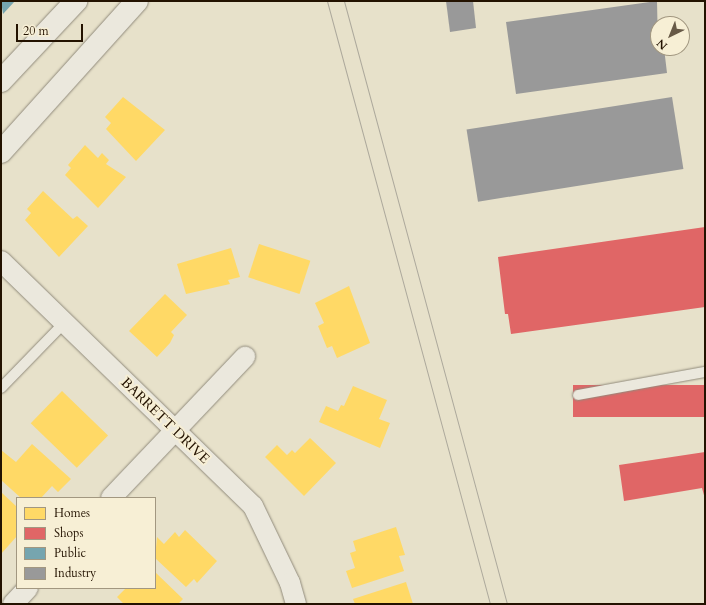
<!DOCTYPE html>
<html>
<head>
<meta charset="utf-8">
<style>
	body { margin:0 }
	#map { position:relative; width:706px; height:605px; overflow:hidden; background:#e7e1ca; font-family:Cardo,serif }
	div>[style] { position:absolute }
	.homes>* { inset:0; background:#ffd966; transform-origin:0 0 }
	.shops>* { inset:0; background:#e06666; transform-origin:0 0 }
	.public>* { inset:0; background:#76a5af }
	.industry>* { inset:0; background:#999; transform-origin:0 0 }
	.roads { filter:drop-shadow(0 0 1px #918b7c) drop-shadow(0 0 1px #918b7c) }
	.lane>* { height:10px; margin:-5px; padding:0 5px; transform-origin:5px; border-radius:5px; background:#ebe8dd }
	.street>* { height:20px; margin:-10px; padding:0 10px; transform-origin:10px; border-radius:10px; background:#ebe8dd }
	.secondary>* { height:22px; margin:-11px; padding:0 11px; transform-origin:11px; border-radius:11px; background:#ebe8dd }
	.tram>* { height:1px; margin:-0.5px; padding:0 0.5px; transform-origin:0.5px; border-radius:0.5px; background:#ada99c }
	span { translate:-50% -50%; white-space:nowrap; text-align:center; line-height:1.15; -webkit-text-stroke:4px #f7efd5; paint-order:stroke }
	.street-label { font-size:14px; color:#231200 }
	.frame { position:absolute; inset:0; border:2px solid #231200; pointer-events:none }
	.legend { position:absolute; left:16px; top:497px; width:140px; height:92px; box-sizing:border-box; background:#f7efd5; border:1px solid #a29780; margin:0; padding:5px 7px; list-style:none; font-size:12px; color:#231200 }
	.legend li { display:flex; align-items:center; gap:8px; height:20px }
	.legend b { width:20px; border:1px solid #a29780 }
	.north { position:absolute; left:650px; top:16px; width:40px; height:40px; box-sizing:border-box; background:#f7efd5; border:1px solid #a29780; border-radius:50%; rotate:223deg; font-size:11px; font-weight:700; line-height:16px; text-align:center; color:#231200 }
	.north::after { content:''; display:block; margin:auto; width:14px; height:18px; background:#685a47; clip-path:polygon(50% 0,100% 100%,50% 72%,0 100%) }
	.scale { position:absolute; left:16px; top:24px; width:67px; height:18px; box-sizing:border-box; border:2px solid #231200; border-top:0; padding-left:5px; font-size:12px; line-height:14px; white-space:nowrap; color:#231200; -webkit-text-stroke:3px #f7efd5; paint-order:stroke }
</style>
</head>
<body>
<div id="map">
	<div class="homes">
		<div style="clip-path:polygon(123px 97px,165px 130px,136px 161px,106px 129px,111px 123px,105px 117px)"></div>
		<div style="clip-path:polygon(85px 145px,98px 158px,102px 153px,109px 160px,106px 164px,126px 177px,98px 208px,65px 175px,71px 168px,68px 165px)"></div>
		<div style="clip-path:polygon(43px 191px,73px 219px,77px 216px,88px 226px,59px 257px,25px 220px,31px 213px,27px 209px)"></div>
		<div style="left:259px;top:244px;width:54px;height:35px;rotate:18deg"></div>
		<div style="clip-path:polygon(231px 248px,240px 277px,228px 280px,230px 284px,186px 294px,177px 264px)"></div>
		<div style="clip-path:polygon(349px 286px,370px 343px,337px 358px,332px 346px,327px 348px,318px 326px,324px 323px,315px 303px)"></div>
		<div style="clip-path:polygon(165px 294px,187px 315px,171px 332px,174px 335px,170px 343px,157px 357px,129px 331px)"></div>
		<div style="clip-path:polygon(353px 386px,387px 400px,379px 419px,390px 423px,380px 448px,319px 422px,326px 406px,338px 411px,341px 405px,344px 406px)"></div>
		<div style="left:62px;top:391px;width:64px;height:45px;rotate:44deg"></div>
		<div style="clip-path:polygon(310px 438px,336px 463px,304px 496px,265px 457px,277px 445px,287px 455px,292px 450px,295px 453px)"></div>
		<div style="clip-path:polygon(32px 444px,71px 479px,58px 492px,52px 486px,41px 498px,21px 498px,1px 480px,1px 450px,16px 462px)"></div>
		<div style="clip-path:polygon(1px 492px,17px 507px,17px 536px,1px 554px)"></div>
		<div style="clip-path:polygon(396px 527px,405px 555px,399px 556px,404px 571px,352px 588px,346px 571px,355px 568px,350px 553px,356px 551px,353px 541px)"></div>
		<div style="clip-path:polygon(185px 530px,217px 561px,197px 583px,194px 579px,186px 587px,155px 558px,157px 537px,164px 544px,175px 532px,179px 537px)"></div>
		<div style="clip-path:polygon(155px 572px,183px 599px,178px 604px,124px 604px,117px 597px,126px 588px,155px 588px)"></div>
		<div style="clip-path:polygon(406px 582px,413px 604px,355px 604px,353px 599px)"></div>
	</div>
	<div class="shops">
		<div style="clip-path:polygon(705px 227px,705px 307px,511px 334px,508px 314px,505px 314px,498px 257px)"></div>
		<div style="left:705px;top:385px;width:32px;height:132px;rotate:90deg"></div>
		<div style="clip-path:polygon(705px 452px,705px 499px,702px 488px,624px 501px,619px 465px)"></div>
	</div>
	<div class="public">
		<div style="clip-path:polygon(1px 1px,15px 1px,3px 14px)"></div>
	</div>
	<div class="industry">
		<div style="clip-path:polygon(446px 1px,473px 1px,476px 28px,450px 32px)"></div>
		<div style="clip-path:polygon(657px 1px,658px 48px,664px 48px,667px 73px,516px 94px,506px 22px)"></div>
		<div style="left:672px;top:97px;width:73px;height:208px;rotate:81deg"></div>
	</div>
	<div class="roads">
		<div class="lane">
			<div style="left:1px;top:388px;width:91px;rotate:-45.9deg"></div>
			<div style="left:578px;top:395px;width:129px;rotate:-10.3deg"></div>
		</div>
		<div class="street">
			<div style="left:1px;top:261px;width:351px;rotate:44.2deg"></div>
			<div style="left:253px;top:506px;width:85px;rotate:64.3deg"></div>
			<div style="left:290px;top:583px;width:22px;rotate:74deg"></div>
			<div style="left:111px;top:498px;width:195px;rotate:-46.5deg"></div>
			<div style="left:13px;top:604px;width:22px;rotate:-47deg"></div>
		</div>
		<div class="secondary">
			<div style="left:1px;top:81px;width:110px;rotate:-46.8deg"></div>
			<div style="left:1px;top:152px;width:203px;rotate:-48deg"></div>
		</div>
	</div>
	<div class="tram">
		<div style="left:327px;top:1px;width:625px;rotate:74.87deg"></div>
		<div style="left:344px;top:1px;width:625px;rotate:74.87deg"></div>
	</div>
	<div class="street-label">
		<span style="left:165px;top:421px;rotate:44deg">BARRETT DRIVE</span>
	</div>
	<div class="frame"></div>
	<ul class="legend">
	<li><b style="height:11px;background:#ffd966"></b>Homes</li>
	<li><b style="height:11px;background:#e06666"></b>Shops</li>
	<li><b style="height:11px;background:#76a5af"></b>Public</li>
	<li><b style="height:11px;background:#999"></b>Industry</li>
	</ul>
	<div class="north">N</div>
	<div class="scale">20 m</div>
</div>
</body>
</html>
